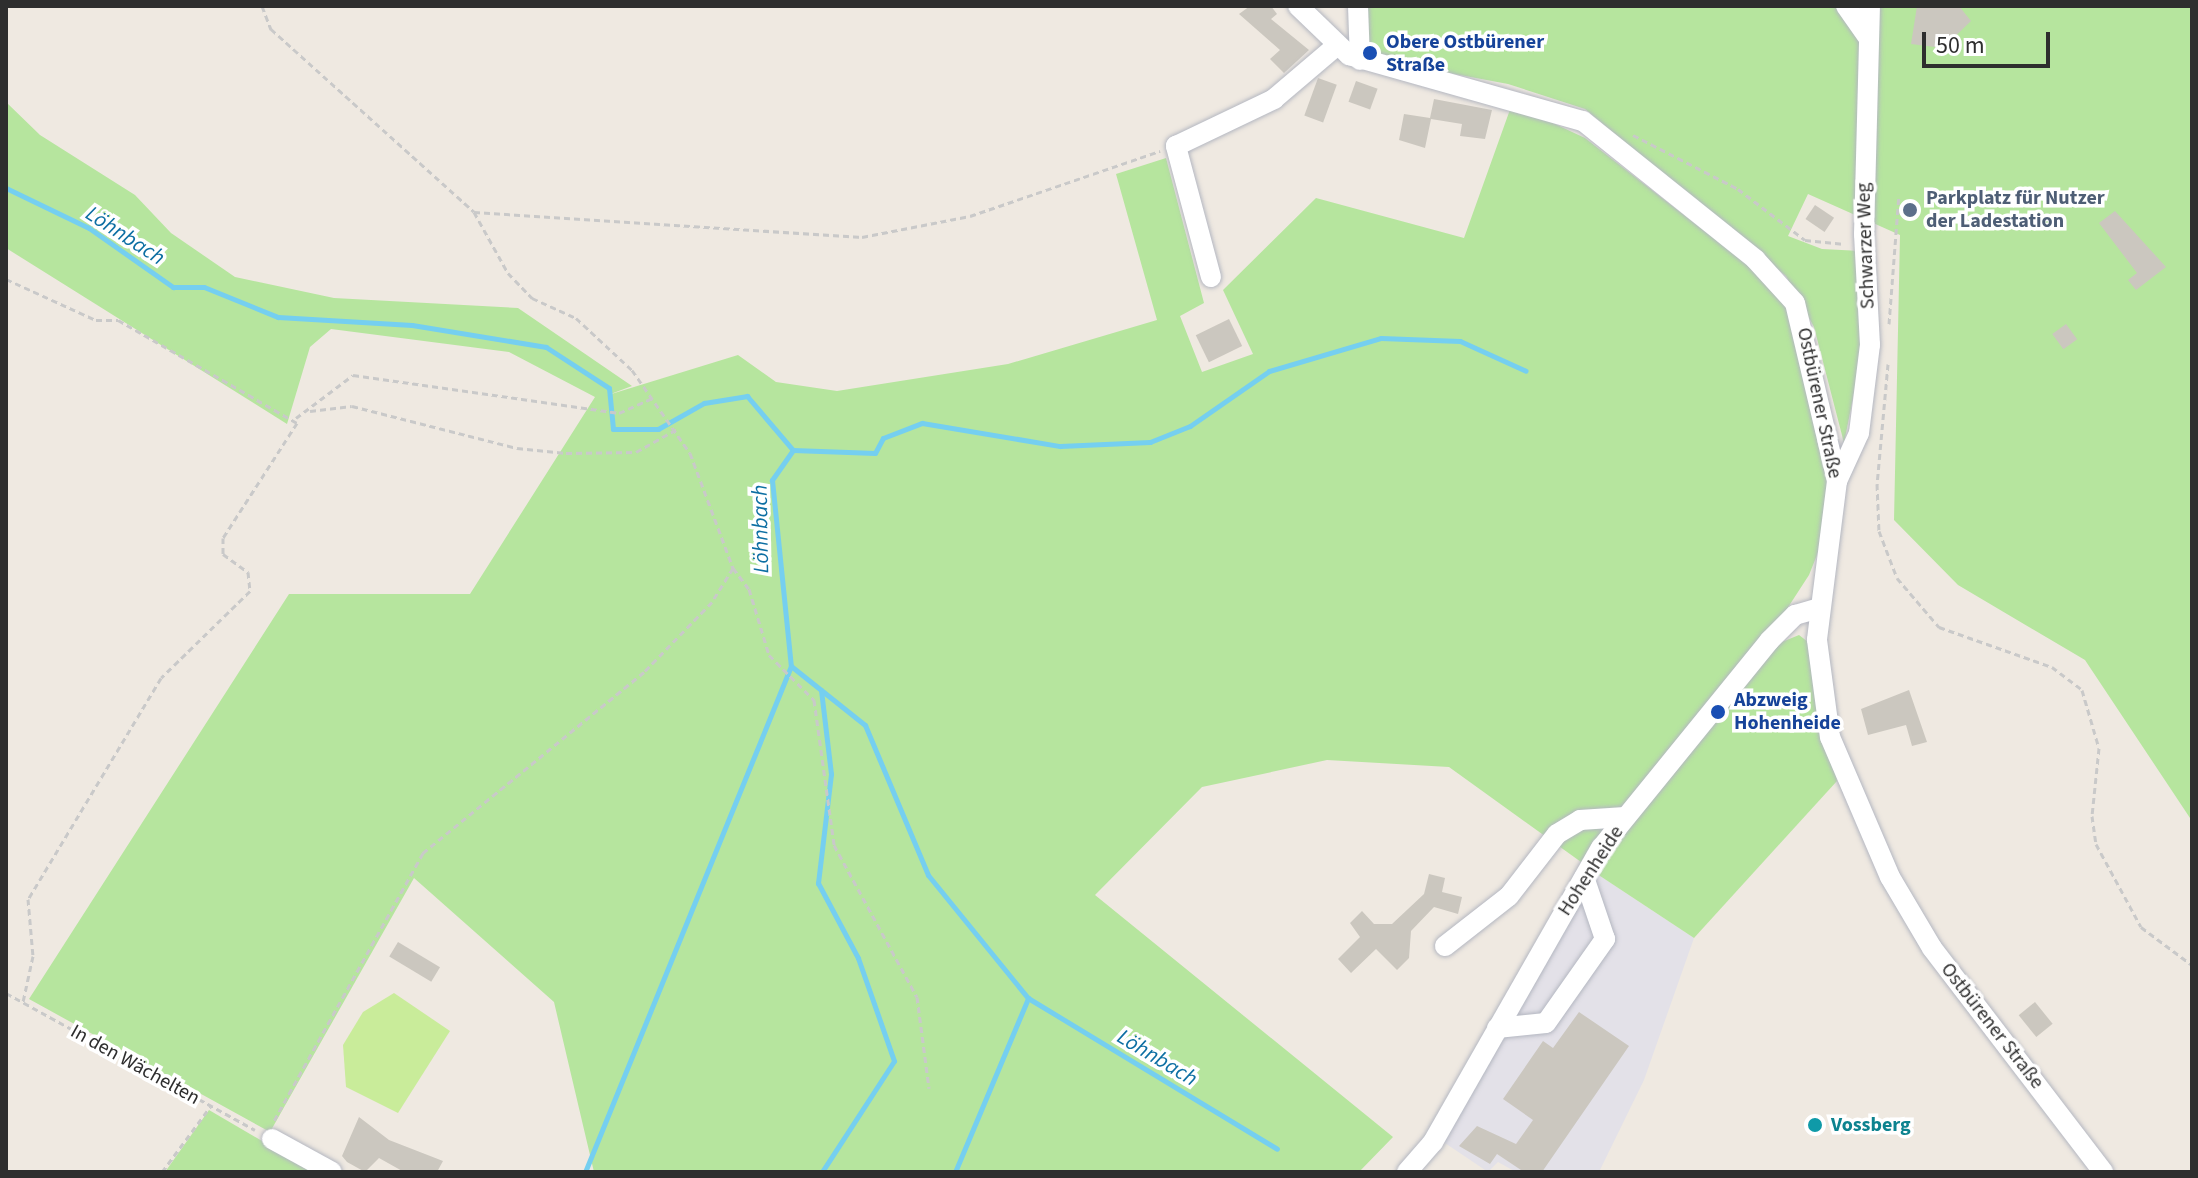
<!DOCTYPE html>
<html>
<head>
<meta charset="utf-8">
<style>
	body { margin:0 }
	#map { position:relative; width:2198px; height:1178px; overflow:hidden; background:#efe9e1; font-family:"Source Sans 3",sans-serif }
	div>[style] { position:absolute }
	.industrial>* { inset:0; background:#e3e1e8 }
	.green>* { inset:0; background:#b6e59e }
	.pitch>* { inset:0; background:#c9ec9a }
	.stream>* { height:5px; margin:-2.5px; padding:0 2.5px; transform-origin:2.5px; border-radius:2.5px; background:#75cff0 }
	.building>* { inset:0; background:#cbc7bf; transform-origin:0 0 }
	.path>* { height:3px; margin-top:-1.5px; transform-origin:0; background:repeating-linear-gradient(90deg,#c9c9c9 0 6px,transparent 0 10px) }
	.roads { filter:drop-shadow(0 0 2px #b4b7c1) drop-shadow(0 0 2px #b4b7c1) }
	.minor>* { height:20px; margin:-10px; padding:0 10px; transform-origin:10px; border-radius:10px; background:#fff }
	.dots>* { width:22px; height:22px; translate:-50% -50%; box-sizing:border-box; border:4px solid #fff; border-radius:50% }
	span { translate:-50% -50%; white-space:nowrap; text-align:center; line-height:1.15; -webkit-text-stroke:7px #fff; paint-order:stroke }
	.transit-label { font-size:20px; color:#164399; font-weight:700 }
	.left { translate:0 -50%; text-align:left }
	.service-label { font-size:20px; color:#4e5e75; font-weight:700 }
	.street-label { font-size:20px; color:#2e2e2e }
	.culture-label { font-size:20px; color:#0d838f; font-weight:700 }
	.water-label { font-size:22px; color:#0d6fa3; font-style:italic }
	.frame { position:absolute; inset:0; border:8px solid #2e2e2e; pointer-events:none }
	.scale { position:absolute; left:1922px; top:32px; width:128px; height:36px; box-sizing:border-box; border:4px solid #2e2e2e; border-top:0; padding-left:10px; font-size:24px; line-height:28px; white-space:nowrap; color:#2e2e2e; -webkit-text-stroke:6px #fff; paint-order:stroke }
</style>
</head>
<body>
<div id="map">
	<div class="industrial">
		<div style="clip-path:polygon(1591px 870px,1694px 938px,1644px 1080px,1599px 1172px,1516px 1172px,1498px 1162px,1488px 1172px,1442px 1141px)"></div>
	</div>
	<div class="green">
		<div style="clip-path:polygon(1365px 6px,2192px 6px,2192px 821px,2085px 660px,1958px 585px,1894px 520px,1900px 235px,1808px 194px,1788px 236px,1822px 249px,1861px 251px,1864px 343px,1844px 443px,1814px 327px,1786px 276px,1585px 109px,1508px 84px,1369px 58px)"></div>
		<div style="clip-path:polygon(6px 102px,40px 135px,135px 195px,171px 233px,235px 277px,334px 298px,518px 308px,632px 386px,608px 395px,738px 355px,776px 382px,837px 391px,1008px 364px,1157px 320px,1116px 174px,1166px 158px,1204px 303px,1180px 316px,1202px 372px,1253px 354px,1223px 290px,1316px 198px,1464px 238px,1512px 104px,1585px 138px,1771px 283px,1789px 307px,1830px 480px,1825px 535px,1809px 575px,1768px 638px,1588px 867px,1449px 767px,1327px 760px,1202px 787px,1095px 895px,1393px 1137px,1359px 1172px,594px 1172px,554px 1002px,414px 878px,270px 1132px,29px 999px,289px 594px,470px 594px,595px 397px,509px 352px,331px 329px,310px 347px,287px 424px,6px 248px)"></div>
		<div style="clip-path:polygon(1799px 635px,1808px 642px,1837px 781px,1694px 938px,1591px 870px,1687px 741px,1782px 642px)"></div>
		<div style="clip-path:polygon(209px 1110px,315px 1172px,165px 1172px)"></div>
	</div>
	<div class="pitch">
		<div style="clip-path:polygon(394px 993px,450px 1031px,398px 1113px,346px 1087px,343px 1045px,363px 1012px)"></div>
	</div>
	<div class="stream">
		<div style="left:6px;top:188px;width:92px;rotate:25.7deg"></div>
		<div style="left:89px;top:228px;width:103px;rotate:35.1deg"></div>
		<div style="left:173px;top:287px;width:31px"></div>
		<div style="left:204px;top:287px;width:80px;rotate:22.1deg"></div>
		<div style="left:278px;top:317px;width:134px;rotate:3.4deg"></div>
		<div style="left:412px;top:325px;width:136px;rotate:9.3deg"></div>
		<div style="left:546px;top:347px;width:75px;rotate:33.1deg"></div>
		<div style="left:609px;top:388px;width:41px;rotate:84.4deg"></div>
		<div style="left:613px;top:429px;width:45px"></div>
		<div style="left:658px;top:429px;width:53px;rotate:-29.5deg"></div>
		<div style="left:704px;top:403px;width:44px;rotate:-9.2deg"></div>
		<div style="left:747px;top:396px;width:71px;rotate:49.6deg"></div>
		<div style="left:793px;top:450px;width:37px;rotate:125deg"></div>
		<div style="left:772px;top:480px;width:187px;rotate:84.2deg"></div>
		<div style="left:791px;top:666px;width:95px;rotate:38.6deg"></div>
		<div style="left:865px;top:725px;width:163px;rotate:67.2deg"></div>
		<div style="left:928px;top:875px;width:159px;rotate:50.9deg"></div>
		<div style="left:1028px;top:998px;width:291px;rotate:31.2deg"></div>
		<div style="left:793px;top:450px;width:82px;rotate:2.1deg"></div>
		<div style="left:875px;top:453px;width:17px;rotate:-62deg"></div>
		<div style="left:883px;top:438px;width:42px;rotate:-21deg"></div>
		<div style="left:922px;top:423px;width:140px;rotate:9.5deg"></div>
		<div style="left:1060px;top:446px;width:90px;rotate:-2.5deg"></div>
		<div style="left:1150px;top:442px;width:43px;rotate:-21.8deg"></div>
		<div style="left:1190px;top:426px;width:96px;rotate:-34.8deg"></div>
		<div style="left:1269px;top:371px;width:117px;rotate:-16.4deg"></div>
		<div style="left:1381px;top:338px;width:79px;rotate:2.2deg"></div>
		<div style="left:1460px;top:341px;width:72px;rotate:24.4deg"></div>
		<div style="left:821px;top:690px;width:85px;rotate:83.2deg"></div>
		<div style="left:831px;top:774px;width:110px;rotate:96.8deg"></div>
		<div style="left:818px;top:883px;width:85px;rotate:61.9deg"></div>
		<div style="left:858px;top:958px;width:109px;rotate:70.7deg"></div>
		<div style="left:894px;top:1061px;width:132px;rotate:123deg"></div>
		<div style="left:585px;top:1172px;width:546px;rotate:-67.85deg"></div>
		<div style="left:955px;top:1172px;width:189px;rotate:-67.2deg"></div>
	</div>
	<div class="building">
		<div style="clip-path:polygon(1250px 6px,1271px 6px,1277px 14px,1271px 19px,1309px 50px,1284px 73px,1270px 59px,1280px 50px,1239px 14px)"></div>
		<div style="clip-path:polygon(1917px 6px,1959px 6px,1971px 21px,1943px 48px,1911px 44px)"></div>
		<div style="left:1318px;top:78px;width:20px;height:40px;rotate:20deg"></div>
		<div style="left:1356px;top:81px;width:23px;height:22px;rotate:20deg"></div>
		<div style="clip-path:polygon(1434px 99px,1492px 110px,1485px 139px,1460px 136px,1462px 124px,1431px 119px,1425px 148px,1399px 140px,1404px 114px,1430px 118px)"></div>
		<div style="left:1815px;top:205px;width:23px;height:17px;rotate:34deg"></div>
		<div style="clip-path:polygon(2115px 211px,2166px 267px,2136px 290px,2128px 280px,2137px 273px,2099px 223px)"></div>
		<div style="left:1229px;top:319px;width:30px;height:37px;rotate:64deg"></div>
		<div style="left:2066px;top:324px;width:19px;height:17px;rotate:54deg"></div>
		<div style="clip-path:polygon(1909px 690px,1927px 742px,1912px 746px,1906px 725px,1868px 735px,1861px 709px)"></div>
		<div style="clip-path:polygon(1429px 874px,1445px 878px,1442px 892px,1462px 897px,1458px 914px,1434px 907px,1411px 931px,1409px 958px,1397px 970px,1376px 949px,1351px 973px,1338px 959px,1360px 937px,1350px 923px,1362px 911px,1374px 924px,1392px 924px,1424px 894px)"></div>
		<div style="left:398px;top:942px;width:49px;height:17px;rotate:31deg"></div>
		<div style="left:2035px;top:1002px;width:28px;height:21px;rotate:51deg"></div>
		<div style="clip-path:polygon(1579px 1012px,1629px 1046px,1542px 1172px,1524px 1172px,1497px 1154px,1490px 1164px,1459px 1146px,1477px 1126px,1516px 1144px,1533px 1120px,1503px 1099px,1543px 1041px,1553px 1048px)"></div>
		<div style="clip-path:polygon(359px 1117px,389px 1140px,443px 1161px,437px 1172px,404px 1172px,379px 1158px,365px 1172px,347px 1162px,342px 1156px)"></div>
	</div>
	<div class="path">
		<div style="left:262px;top:6px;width:25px;rotate:69deg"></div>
		<div style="left:271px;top:29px;width:273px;rotate:42deg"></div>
		<div style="left:474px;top:212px;width:70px;rotate:60.9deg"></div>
		<div style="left:508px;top:273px;width:35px;rotate:46deg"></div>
		<div style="left:532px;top:298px;width:48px;rotate:24.4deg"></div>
		<div style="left:576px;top:318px;width:76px;rotate:42.9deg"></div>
		<div style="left:632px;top:370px;width:101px;rotate:55.1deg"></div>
		<div style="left:690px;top:453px;width:123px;rotate:69.5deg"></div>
		<div style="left:733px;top:568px;width:40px;rotate:122deg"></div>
		<div style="left:712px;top:602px;width:98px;rotate:134.2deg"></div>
		<div style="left:644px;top:672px;width:286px;rotate:140.7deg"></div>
		<div style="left:423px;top:853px;width:308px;rotate:119.1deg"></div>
		<div style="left:1633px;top:135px;width:118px;rotate:27.2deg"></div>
		<div style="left:1738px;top:189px;width:84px;rotate:37.3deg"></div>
		<div style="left:1805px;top:240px;width:40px;rotate:5.7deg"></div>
		<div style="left:474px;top:212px;width:389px;rotate:3.7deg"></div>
		<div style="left:862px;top:237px;width:110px;rotate:-11deg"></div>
		<div style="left:970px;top:216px;width:201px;rotate:-18.9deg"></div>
		<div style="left:6px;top:279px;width:99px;rotate:24.5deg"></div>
		<div style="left:96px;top:320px;width:22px"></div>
		<div style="left:118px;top:320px;width:207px;rotate:29.9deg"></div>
		<div style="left:297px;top:423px;width:137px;rotate:122.8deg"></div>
		<div style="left:223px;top:538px;width:16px;rotate:90deg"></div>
		<div style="left:223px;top:554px;width:31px;rotate:36deg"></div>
		<div style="left:248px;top:572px;width:19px;rotate:84deg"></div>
		<div style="left:250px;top:591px;width:124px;rotate:135.7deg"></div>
		<div style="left:161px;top:678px;width:258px;rotate:121deg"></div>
		<div style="left:28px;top:899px;width:57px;rotate:85deg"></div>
		<div style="left:33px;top:956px;width:47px;rotate:102.3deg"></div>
		<div style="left:1889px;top:324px;width:130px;rotate:-85.6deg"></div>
		<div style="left:1888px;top:364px;width:121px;rotate:95.2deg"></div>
		<div style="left:1877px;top:484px;width:47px;rotate:87.6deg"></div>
		<div style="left:1879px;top:531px;width:50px;rotate:69deg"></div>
		<div style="left:1897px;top:578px;width:65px;rotate:49.4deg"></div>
		<div style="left:1939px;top:627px;width:120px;rotate:19.5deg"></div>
		<div style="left:2052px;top:667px;width:38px;rotate:37deg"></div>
		<div style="left:2082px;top:690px;width:60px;rotate:73.7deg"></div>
		<div style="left:2099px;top:748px;width:68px;rotate:95.9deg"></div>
		<div style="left:2092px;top:816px;width:28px;rotate:82deg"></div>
		<div style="left:2096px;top:844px;width:94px;rotate:61.5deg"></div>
		<div style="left:2141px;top:927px;width:64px;rotate:36.7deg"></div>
		<div style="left:310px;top:411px;width:42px;rotate:-6.8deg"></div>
		<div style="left:352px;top:406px;width:170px;rotate:14.3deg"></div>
		<div style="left:517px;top:448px;width:49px;rotate:5.8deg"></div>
		<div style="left:566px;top:453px;width:70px;rotate:-0.8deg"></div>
		<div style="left:636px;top:452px;width:47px;rotate:-29.3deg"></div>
		<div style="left:296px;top:418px;width:71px;rotate:-37deg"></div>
		<div style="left:353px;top:375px;width:269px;rotate:8.1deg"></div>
		<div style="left:619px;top:413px;width:37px;rotate:-24deg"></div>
		<div style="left:733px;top:568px;width:26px;rotate:53deg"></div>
		<div style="left:749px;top:589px;width:69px;rotate:73.1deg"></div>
		<div style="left:769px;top:655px;width:64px;rotate:45deg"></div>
		<div style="left:814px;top:700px;width:146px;rotate:82.1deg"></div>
		<div style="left:834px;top:845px;width:173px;rotate:61.4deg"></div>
		<div style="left:917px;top:997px;width:92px;rotate:82.5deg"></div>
		<div style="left:6px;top:993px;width:284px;rotate:28.8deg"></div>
		<div style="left:162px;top:1172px;width:81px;rotate:-53.6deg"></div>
	</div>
	<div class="roads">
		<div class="minor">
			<div style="left:1298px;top:6px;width:71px;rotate:43.9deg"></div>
			<div style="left:1349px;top:55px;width:243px;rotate:15.8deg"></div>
			<div style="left:1583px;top:121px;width:221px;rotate:38.7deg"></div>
			<div style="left:1755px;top:259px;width:59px;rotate:47.7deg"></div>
			<div style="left:1795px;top:303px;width:183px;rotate:76.7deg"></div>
			<div style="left:1837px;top:481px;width:160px;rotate:97.2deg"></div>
			<div style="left:1817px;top:640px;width:98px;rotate:82.4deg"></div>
			<div style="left:1830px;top:737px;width:152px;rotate:66.8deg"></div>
			<div style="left:1890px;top:877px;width:82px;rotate:59.4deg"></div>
			<div style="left:1932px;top:948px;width:282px;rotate:52.6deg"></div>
			<div style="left:1358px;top:6px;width:54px;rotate:87.9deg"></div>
			<div style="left:1846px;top:6px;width:37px;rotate:55deg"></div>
			<div style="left:1211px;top:277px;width:136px;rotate:-105deg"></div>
			<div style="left:1176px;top:146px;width:109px;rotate:-25.6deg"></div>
			<div style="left:1274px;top:99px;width:80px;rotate:-40.4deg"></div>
			<div style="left:1837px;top:481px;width:53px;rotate:-65.4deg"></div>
			<div style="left:1859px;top:433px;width:89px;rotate:-82.9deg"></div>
			<div style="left:1870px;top:345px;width:111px;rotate:-93.1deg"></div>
			<div style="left:1864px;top:234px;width:228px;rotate:-88.5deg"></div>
			<div style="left:1445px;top:946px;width:81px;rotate:-38deg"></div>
			<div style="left:1509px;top:896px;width:78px;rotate:-52.3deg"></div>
			<div style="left:1557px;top:834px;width:27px;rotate:-31deg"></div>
			<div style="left:1580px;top:820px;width:45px;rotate:-3.8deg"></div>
			<div style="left:1497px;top:1028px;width:49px;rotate:-5.8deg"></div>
			<div style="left:1546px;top:1023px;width:103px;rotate:-54.9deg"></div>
			<div style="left:1605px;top:939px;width:65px;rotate:-108.7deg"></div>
			<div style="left:272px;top:1139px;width:68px;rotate:28.8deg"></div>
			<div style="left:1407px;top:1172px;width:40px;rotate:-49deg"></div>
			<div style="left:1433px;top:1142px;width:339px;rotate:-60.3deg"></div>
			<div style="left:1601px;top:848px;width:267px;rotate:-50.9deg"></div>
			<div style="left:1769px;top:641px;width:37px;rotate:-45deg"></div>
			<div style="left:1795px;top:615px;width:25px;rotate:-16deg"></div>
		</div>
	</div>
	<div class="dots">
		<div style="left:1370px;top:53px;background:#1a4fb4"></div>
		<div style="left:1910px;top:210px;background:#5c6f8a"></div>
		<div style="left:1718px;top:712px;background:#1a4fb4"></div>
		<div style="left:1815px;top:1125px;background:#0f9aa8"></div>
	</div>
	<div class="transit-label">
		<span class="left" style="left:1386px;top:54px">Obere Ostbürener<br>Straße</span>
		<span class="left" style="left:1734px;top:712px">Abzweig<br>Hohenheide</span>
	</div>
	<div class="service-label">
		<span class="left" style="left:1926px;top:210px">Parkplatz für Nutzer<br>der Ladestation</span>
	</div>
	<div class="street-label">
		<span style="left:1866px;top:246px;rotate:-92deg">Schwarzer Weg</span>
		<span style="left:1819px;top:403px;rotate:78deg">Ostbürener Straße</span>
		<span style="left:1591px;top:871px;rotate:-57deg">Hohenheide</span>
		<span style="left:1992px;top:1026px;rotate:52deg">Ostbürener Straße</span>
		<span style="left:135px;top:1065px;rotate:29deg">In den Wächelten</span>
	</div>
	<div class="culture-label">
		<span class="left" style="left:1831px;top:1125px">Vossberg</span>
	</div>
	<div class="water-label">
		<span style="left:125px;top:236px;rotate:33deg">Löhnbach</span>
		<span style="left:761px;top:529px;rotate:-91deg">Löhnbach</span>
		<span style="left:1157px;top:1058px;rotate:31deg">Löhnbach</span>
	</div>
	<div class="frame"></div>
	<div class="scale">50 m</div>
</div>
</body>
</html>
